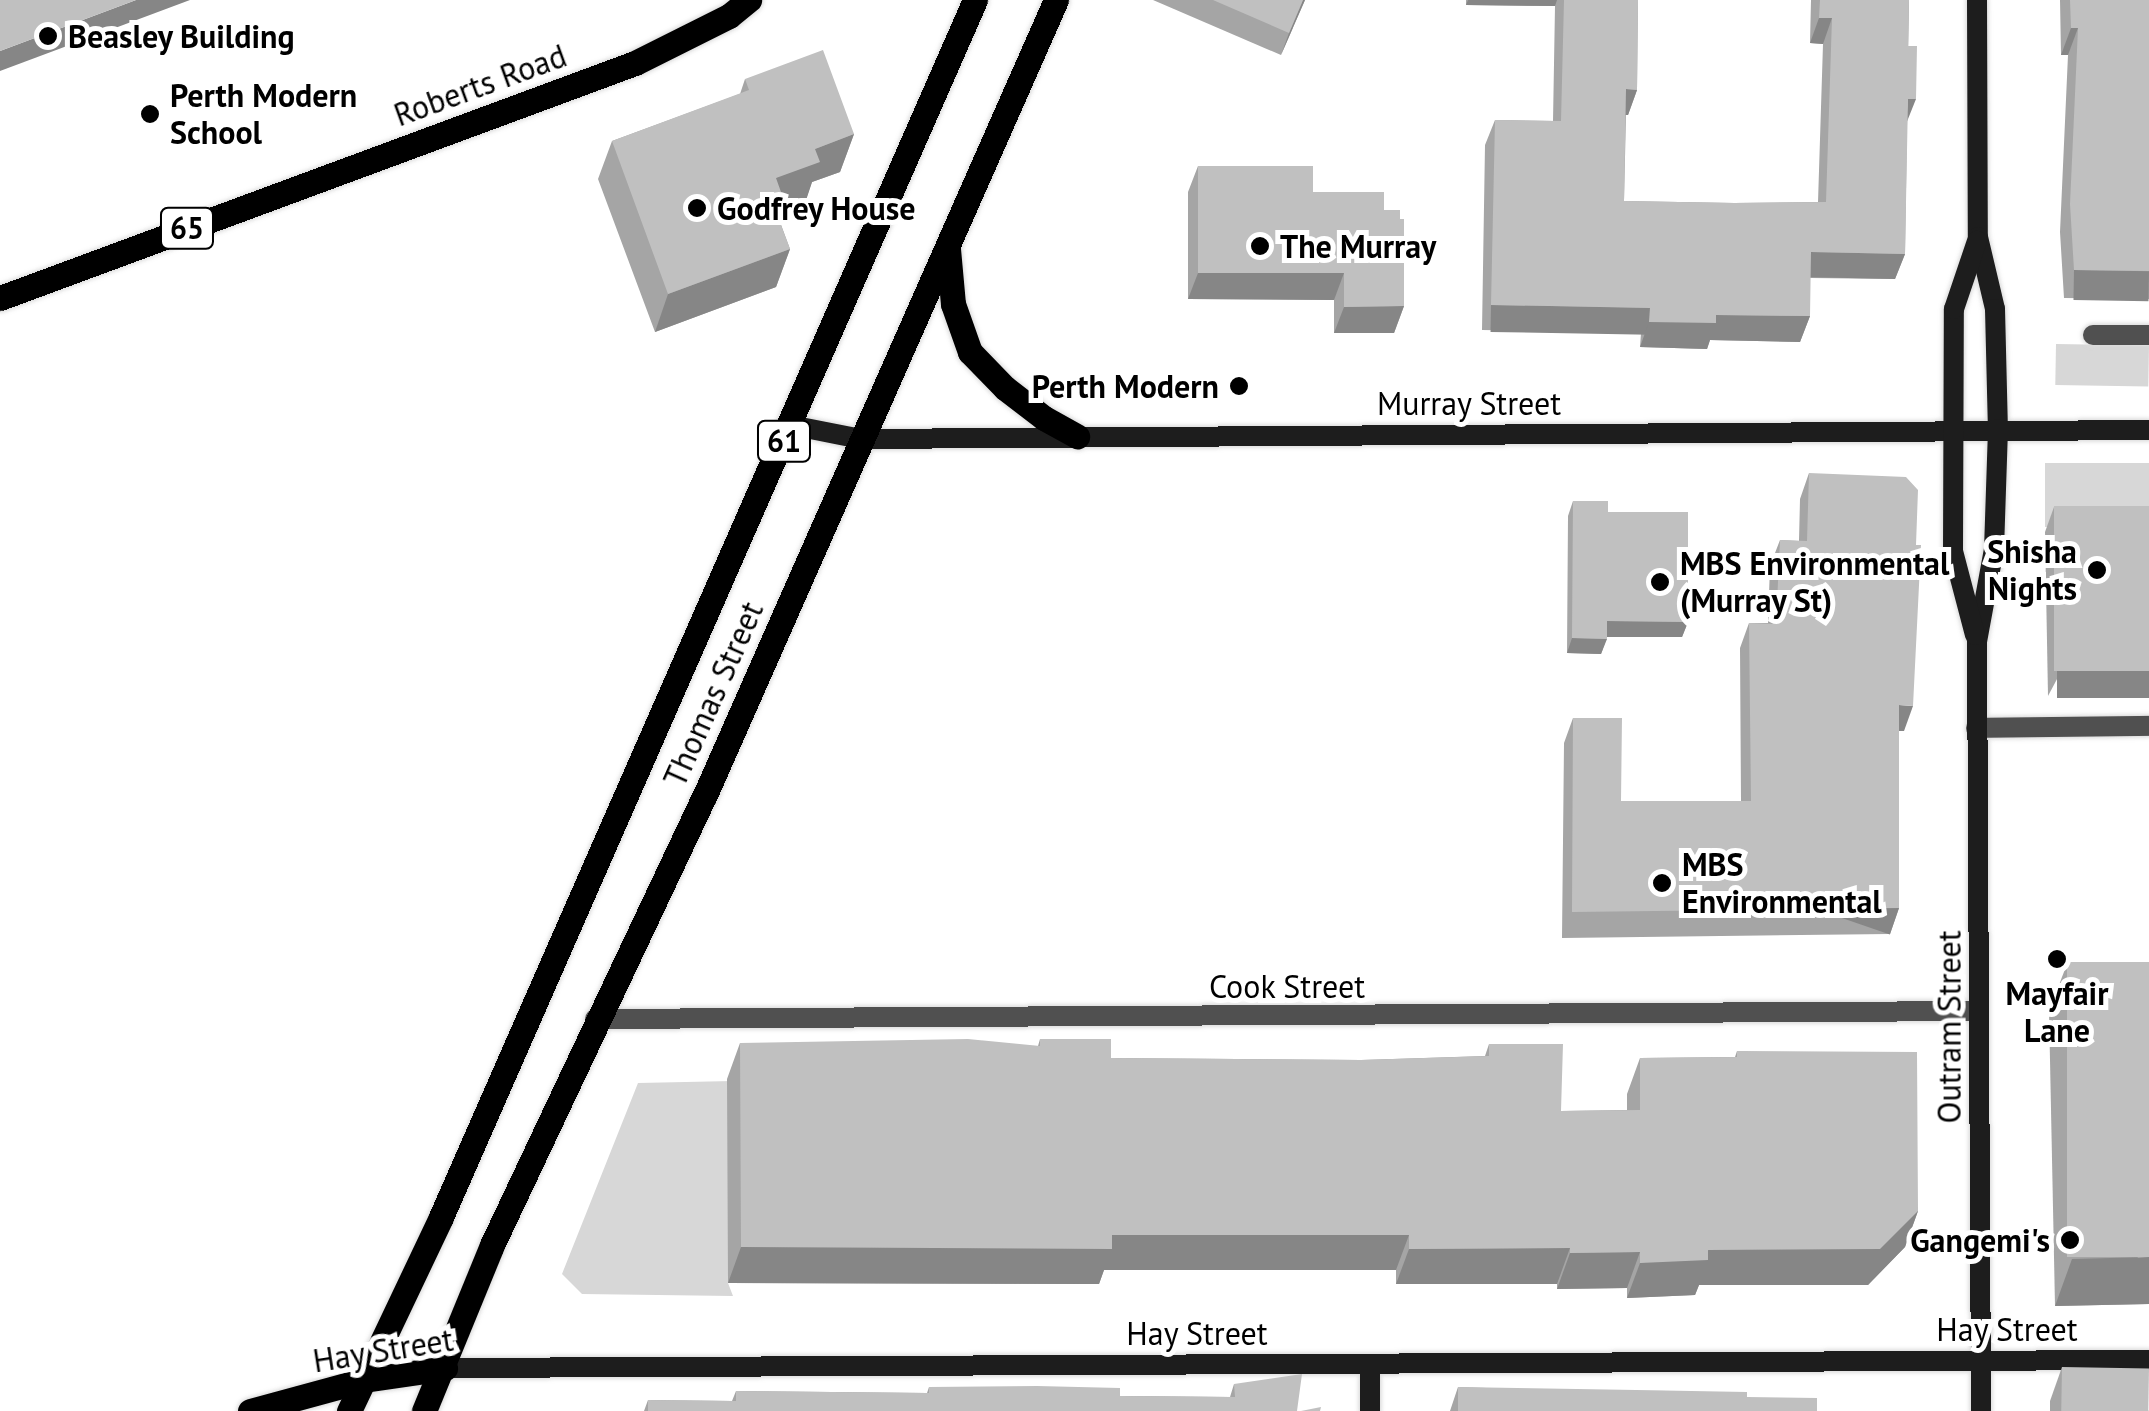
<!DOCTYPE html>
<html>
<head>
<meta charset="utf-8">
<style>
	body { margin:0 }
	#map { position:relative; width:2149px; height:1411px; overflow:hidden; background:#fff; font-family:"PT Sans",sans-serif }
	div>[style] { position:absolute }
	.green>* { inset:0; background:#d7d7d7; transform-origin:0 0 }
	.roads { filter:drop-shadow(0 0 2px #dbdbdb) drop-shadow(0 0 2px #dbdbdb) }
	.street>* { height:20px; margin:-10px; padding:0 10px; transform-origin:10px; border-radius:10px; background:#505050 }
	.secondary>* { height:20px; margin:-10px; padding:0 10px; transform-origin:10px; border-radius:10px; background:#1d1d1d }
	.primary>* { height:25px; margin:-12.5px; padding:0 12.5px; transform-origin:12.5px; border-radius:12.5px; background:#000 }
	.wall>* { inset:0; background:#a5a5a5 }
	.shaded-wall>* { inset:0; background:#868686; transform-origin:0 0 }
	.building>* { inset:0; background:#c0c0c0; transform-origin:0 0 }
	.dots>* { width:28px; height:28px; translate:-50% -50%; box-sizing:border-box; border:5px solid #fff; border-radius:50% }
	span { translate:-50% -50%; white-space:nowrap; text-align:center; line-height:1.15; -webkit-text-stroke:10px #fff; paint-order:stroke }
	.shield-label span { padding:2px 8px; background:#fff; border:2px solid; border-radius:8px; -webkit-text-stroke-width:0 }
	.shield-label { font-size:30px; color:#000; font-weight:700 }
	.poi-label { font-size:32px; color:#000; font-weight:700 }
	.left { translate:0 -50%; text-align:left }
	.right { translate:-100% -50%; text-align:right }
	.street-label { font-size:32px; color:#000 }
</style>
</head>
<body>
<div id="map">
	<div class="green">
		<div style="left:2056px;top:344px;width:93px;height:41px;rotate:1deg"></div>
		<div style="left:2045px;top:463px;width:104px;height:64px"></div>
		<div style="clip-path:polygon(733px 1081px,728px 1283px,733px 1296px,582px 1294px,562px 1274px,638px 1083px)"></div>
	</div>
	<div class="roads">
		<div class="street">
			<div style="left:2093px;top:335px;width:56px"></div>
			<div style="left:1976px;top:728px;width:173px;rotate:-0.7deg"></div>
			<div style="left:595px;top:1019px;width:1384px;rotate:-0.33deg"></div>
		</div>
		<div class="secondary">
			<div style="left:1977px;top:0;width:237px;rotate:89.8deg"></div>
			<div style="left:1978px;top:237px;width:74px;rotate:76.7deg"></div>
			<div style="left:1995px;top:309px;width:120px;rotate:88.6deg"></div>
			<div style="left:1998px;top:429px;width:120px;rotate:91.9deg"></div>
			<div style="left:1994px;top:549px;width:95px;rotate:100.4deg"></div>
			<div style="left:1977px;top:642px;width:769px;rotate:89.7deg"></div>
			<div style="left:790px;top:425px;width:72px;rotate:11.2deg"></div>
			<div style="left:861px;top:439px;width:1288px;rotate:-0.4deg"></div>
			<div style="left:1975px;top:635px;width:87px;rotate:-104.7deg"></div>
			<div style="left:1953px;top:551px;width:242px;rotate:-89.8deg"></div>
			<div style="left:1954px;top:309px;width:72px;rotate:-71.3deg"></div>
			<div style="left:1370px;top:1364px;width:47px;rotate:90deg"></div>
			<div style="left:445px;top:1368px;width:1704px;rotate:-0.27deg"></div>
		</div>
		<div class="primary">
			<div style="left:948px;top:249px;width:55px;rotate:84.8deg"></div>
			<div style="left:953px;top:304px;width:51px;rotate:70.5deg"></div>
			<div style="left:970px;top:352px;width:50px;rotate:45.8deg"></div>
			<div style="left:1005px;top:388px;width:49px;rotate:37.6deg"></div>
			<div style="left:1044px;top:418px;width:38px;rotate:29deg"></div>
			<div style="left:0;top:298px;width:677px;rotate:-20.31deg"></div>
			<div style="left:635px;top:63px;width:105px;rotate:-26.6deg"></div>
			<div style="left:729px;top:16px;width:26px;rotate:-39deg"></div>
			<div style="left:250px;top:1411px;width:118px;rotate:-15.2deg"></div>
			<div style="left:364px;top:1380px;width:82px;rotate:-8.4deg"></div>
			<div style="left:349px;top:1411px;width:215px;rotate:-64.6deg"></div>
			<div style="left:441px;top:1217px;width:1329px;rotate:-66.31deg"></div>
			<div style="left:424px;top:1411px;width:179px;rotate:-67.7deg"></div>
			<div style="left:492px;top:1245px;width:498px;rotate:-64.7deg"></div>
			<div style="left:705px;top:795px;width:869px;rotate:-66.18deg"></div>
		</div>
	</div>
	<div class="wall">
		<div style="clip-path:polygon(1153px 0,1305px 0,1281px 55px)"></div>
		<div style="clip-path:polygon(1466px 0,1638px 0,1637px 90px,1628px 115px,1626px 115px,1624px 201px,1734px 203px,1818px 202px,1823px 44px,1810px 43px,1811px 0,1909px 0,1905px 254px,1895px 279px,1810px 278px,1810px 316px,1800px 342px,1710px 340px,1707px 349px,1640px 347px,1641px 333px,1482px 330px,1485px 145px,1495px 120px,1553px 121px,1555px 6px,1466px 5px)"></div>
		<div style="clip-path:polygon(2060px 0,2149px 0,2149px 299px,2064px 298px,2060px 232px,2068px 55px,2061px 55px)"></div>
		<div style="clip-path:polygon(745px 79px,854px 134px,840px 172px,812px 182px,806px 200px,776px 211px,790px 249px,776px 287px,655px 332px,598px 179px,612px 141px,740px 94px)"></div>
		<div style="clip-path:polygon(1198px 166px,1384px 210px,1404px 306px,1394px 333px,1334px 333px,1334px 300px,1188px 299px,1188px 192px)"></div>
		<div style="clip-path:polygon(1809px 473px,1904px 731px,1899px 731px,1899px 908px,1890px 934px,1562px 938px,1564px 743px,1573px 718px,1621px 801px,1741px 801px,1740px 648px,1749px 623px,1768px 623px,1770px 566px,1780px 540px,1799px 541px,1800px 499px)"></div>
		<div style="clip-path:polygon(1573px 501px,1608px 512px,1688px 622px,1682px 637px,1607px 637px,1601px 654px,1567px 653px,1568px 516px)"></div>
		<div style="clip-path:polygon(2149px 506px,2048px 696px,2045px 532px,2054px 507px)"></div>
		<div style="clip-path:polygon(2067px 964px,2149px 1304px,2055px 1306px,2049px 1011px)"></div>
		<div style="clip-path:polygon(1040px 1039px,1111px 1058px,1361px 1060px,1485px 1056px,1489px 1044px,1561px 1111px,1627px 1110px,1627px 1094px,1640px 1058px,1735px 1057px,1737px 1051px,1918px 1211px,1905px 1247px,1868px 1285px,1699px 1285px,1695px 1295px,1627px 1298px,1627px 1288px,1557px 1289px,1557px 1284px,1396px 1284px,1396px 1270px,1104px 1270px,1099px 1284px,728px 1283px,727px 1079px,740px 1043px,1038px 1046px)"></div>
		<div style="clip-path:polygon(2062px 1367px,2149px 1411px,2050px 1411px,2050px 1401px)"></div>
		<div style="clip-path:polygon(1234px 1384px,1297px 1411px,644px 1411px,648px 1400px,732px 1401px,736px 1391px,927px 1393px,929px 1387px,1120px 1396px,1230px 1397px)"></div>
		<div style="clip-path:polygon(1458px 1387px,1747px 1397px,1817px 1411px,1450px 1411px)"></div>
	</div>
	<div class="shaded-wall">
		<div style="clip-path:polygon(136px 0,190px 0,0 71px,0 51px)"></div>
		<div style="clip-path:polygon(1303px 0,1305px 0,1281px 55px,1289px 33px)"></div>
		<div style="clip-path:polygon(1468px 0,1557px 0,1555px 6px,1466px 5px)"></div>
		<div style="clip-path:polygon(1819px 18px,1832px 18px,1823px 44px,1810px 43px)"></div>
		<div style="clip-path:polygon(2071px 28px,2078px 28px,2068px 55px,2061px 55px)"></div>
		<div style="clip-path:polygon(1626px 89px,1637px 90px,1628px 115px,1617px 115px)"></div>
		<div style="clip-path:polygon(1908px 99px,1916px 99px,1906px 124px)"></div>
		<div style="clip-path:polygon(854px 134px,840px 172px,812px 182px,806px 200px,774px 212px,756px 234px,776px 178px,815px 149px)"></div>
		<div style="clip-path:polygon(790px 249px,776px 287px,655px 332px,668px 294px)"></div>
		<div style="clip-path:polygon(1811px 252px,1905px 254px,1895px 279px,1801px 277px)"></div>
		<div style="left:2074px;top:270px;width:75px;height:30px;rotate:1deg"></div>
		<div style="clip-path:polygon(1198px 273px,1344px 273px,1334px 300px,1188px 299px)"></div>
		<div style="left:1491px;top:305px;width:159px;height:27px;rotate:1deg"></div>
		<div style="clip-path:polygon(1404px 306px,1394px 333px,1334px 333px,1344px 307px)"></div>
		<div style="clip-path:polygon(1716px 315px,1810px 316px,1800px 342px,1710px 340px,1707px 349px,1640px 347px,1649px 322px)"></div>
		<div style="clip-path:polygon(1607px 621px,1688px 622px,1682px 637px,1602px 637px)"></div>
		<div style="clip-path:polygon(1572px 638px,1607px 639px,1601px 654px,1567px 653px)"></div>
		<div style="left:2057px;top:671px;width:92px;height:27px"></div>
		<div style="clip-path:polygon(1899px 705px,1913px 706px,1904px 731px,1890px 731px)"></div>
		<div style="left:1899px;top:908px;width:28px;height:327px;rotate:109deg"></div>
		<div style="clip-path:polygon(1918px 1211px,1905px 1247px,1868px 1285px,1699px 1285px,1695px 1295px,1627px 1298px,1640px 1263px)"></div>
		<div style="clip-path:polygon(1112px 1235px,1409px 1235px,1396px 1270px,1104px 1270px,1099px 1284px,728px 1283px,741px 1247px)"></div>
		<div style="clip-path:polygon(1570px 1248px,1557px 1284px,1396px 1284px,1409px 1249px)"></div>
		<div style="clip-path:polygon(1640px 1252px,1627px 1288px,1557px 1289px,1570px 1253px)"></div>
		<div style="clip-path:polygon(2149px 1257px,2149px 1304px,2055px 1306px,2072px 1259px)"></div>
	</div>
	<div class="building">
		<div style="clip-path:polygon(0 0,136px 0,0 51px)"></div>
		<div style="clip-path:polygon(1213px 0,1303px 0,1289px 33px)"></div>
		<div style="clip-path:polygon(1564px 0,1638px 0,1637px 90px,1626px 89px,1624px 201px,1734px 203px,1826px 202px,1832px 18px,1819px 18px,1820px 0,1909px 0,1908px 46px,1917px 46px,1916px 99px,1908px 99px,1905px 254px,1811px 252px,1810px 316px,1716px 315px,1716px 323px,1649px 322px,1650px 308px,1491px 305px,1495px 120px,1561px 121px)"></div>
		<div style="clip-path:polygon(2070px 0,2149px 0,2149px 271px,2074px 270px,2070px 204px,2078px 28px,2071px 28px)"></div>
		<div style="clip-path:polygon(823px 50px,854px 134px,815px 149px,820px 162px,776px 178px,781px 192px,770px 196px,790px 249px,668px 294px,612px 141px,749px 90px,745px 79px)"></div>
		<div style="clip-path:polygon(1198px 166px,1313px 166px,1313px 192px,1384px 192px,1384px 210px,1400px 210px,1400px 219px,1404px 219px,1404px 306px,1344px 307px,1344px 273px,1198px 273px)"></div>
		<div style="clip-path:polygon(1809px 473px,1906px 477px,1918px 490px,1916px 545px,1921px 545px,1913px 706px,1899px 705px,1899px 908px,1572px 912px,1573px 718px,1622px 718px,1621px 801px,1751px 801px,1749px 623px,1776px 624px,1780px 540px,1807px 541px)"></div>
		<div style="clip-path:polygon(1573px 501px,1608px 501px,1608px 512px,1688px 512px,1688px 622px,1607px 621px,1607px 639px,1572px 638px)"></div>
		<div style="left:2149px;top:506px;width:165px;height:95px;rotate:90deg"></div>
		<div style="left:2149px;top:962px;width:295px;height:82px;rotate:90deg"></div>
		<div style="clip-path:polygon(968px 1039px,1040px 1046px,1040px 1039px,1111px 1039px,1111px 1058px,1361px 1060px,1489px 1056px,1489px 1044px,1563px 1044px,1561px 1111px,1640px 1110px,1640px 1058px,1737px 1057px,1737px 1051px,1917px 1052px,1918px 1211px,1880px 1249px,1708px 1250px,1708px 1260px,1640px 1263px,1640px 1252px,1570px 1253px,1570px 1248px,1409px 1249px,1409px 1235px,1112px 1235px,1112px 1249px,741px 1247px,740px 1043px)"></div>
		<div style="left:2062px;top:1367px;width:87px;height:44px;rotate:1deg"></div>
		<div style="clip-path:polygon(1302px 1374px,1297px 1411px,648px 1411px,648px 1400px,736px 1401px,736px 1391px,929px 1393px,929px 1387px,1037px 1386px,1120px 1388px,1120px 1396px,1235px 1397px,1234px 1384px)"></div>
		<div style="clip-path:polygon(1458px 1387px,1747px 1392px,1747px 1397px,1817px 1398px,1817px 1411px,1458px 1411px)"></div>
		<div style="clip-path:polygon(1321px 1407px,1320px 1411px,1301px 1411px)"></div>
	</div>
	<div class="dots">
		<div style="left:48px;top:36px;background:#000"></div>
		<div style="left:150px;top:114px;background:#000"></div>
		<div style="left:697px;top:208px;background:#000"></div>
		<div style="left:1260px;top:246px;background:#000"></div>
		<div style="left:1239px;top:386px;background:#000"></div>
		<div style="left:2097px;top:570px;background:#000"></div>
		<div style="left:1660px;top:582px;background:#000"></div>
		<div style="left:1662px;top:883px;background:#000"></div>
		<div style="left:2057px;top:959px;background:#000"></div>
		<div style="left:2070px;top:1240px;background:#000"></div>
	</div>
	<div class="shield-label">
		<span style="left:187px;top:228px">65</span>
		<span style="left:784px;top:441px">61</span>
	</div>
	<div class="poi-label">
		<span class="left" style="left:68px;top:36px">Beasley Building</span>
		<span class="left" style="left:170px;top:114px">Perth Modern<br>School</span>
		<span class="left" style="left:717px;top:208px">Godfrey House</span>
		<span class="left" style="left:1280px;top:246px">The Murray</span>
		<span class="right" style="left:1219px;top:386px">Perth Modern</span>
		<span class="right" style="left:2077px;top:570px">Shisha<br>Nights</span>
		<span class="left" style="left:1680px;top:582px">MBS Environmental<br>(Murray St)</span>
		<span class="left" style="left:1682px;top:883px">MBS<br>Environmental</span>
		<span style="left:2057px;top:1012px">Mayfair<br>Lane</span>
		<span class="right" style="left:2050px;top:1240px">Gangemi's</span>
	</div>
	<div class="street-label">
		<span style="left:480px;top:85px;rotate:-20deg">Roberts Road</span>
		<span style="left:1469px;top:403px">Murray Street</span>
		<span style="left:713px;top:694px;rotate:-66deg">Thomas Street</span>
		<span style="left:1287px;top:986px">Cook Street</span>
		<span style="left:1949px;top:1027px;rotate:-90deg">Outram Street</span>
		<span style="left:2007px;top:1329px">Hay Street</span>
		<span style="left:1197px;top:1333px">Hay Street</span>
		<span style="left:383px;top:1350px;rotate:-9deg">Hay Street</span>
	</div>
</div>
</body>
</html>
